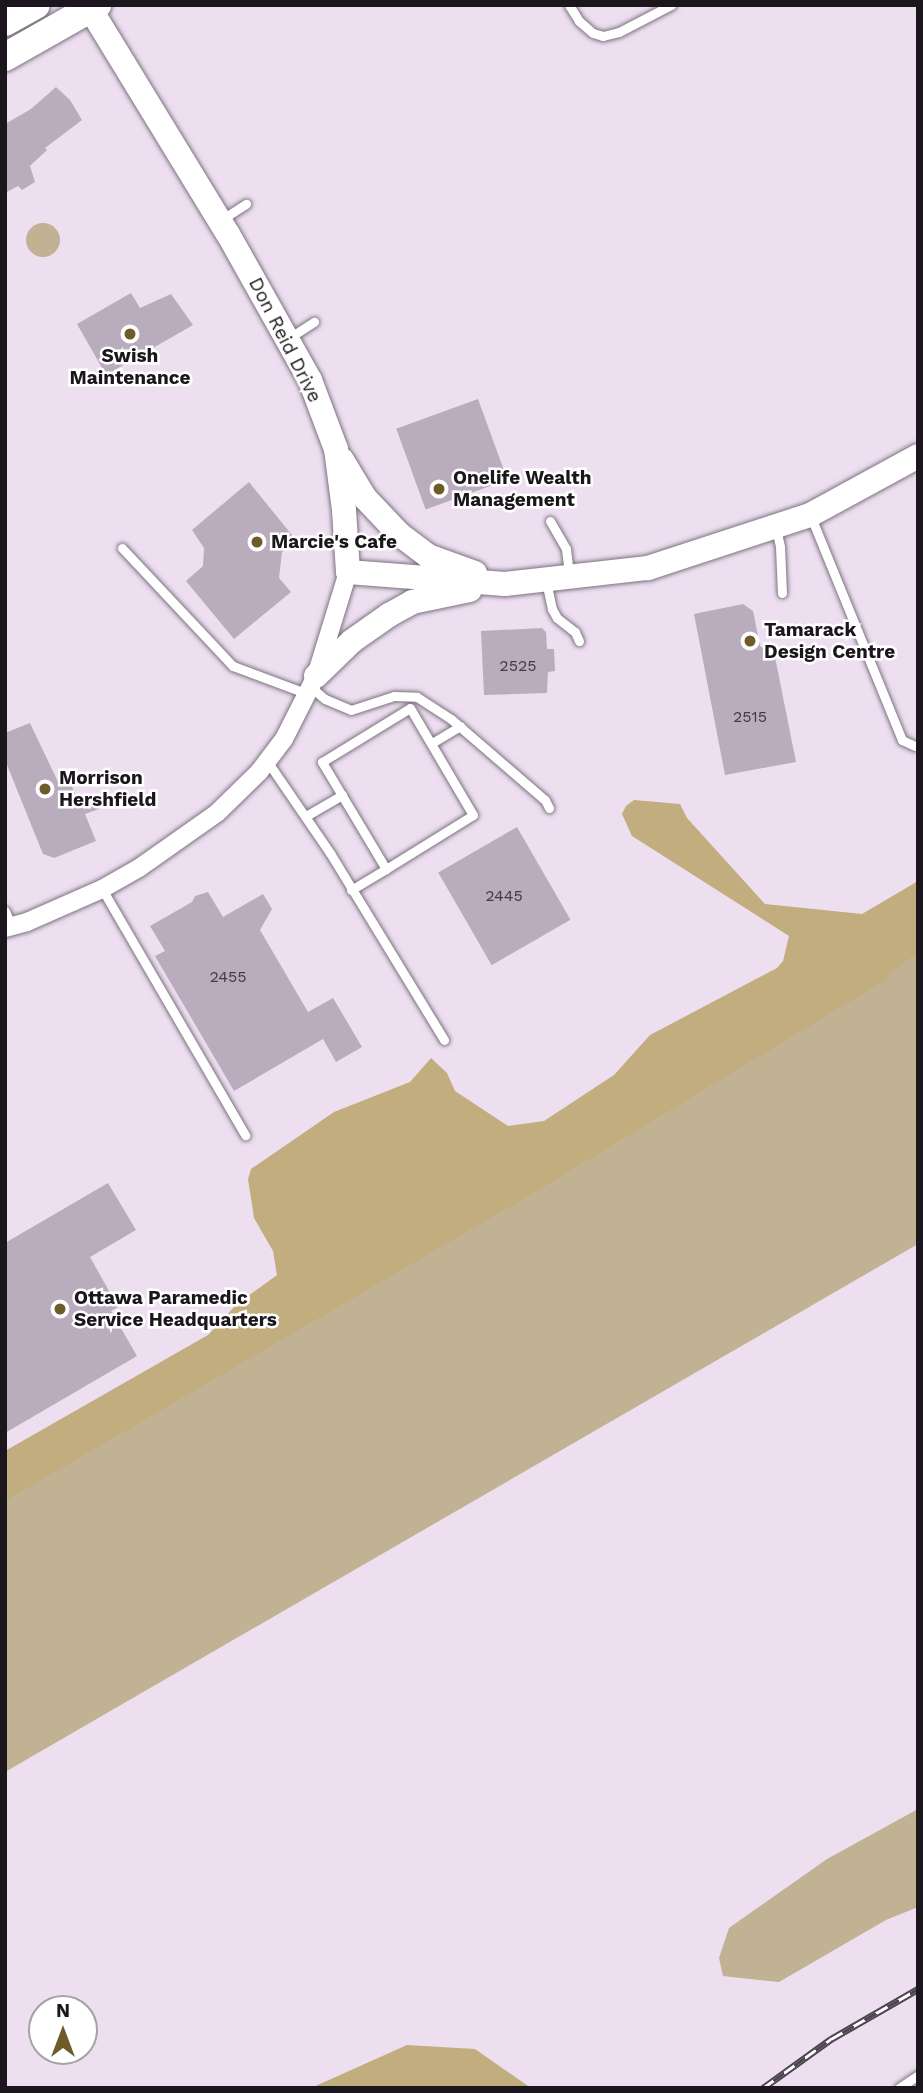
<!DOCTYPE html>
<html>
<head>
<meta charset="utf-8">
<style>
	body { margin:0 }
	#map { position:relative; width:923px; height:2093px; overflow:hidden; background:#eddff0; font-family:"Work Sans",sans-serif }
	div>[style] { position:absolute }
	.green>* { inset:0; background:#c0b292 }
	.round { border-radius:50% }
	.forest>* { inset:0; background:#c2ad7e }
	.building>* { inset:0; background:#b9acbd; transform-origin:0 0 }
	.roads { filter:drop-shadow(0 0 2px #7e7281) drop-shadow(0 0 2px #7e7281) }
	.lane>* { height:9px; margin:-4.5px; padding:0 4.5px; transform-origin:4.5px; border-radius:4.5px; background:#fff }
	.street>* { height:18px; margin:-9px; padding:0 9px; transform-origin:9px; border-radius:9px; background:#fff }
	.secondary>* { height:24px; margin:-12px; padding:0 12px; transform-origin:12px; border-radius:12px; background:#fff }
	.primary>* { height:28px; margin:-14px; padding:0 14px; transform-origin:14px; border-radius:14px; background:#fff }
	.rail>* { height:7px; margin-top:-3.5px; transform-origin:0; background:repeating-linear-gradient(90deg,#fff 0 13px,#4c454e 0 26px); box-sizing:border-box; border-block:2px solid #4c454e }
	.dots>* { width:19px; height:19px; translate:-50% -50%; box-sizing:border-box; border:4px solid #fff; border-radius:50% }
	span { translate:-50% -50%; white-space:nowrap; text-align:center; line-height:1.15; -webkit-text-stroke:5px #fff; paint-order:stroke }
	.number-label { font-size:16px; color:#423c44 }
	.number-label span { -webkit-text-stroke-width:0 }
	.street-label { font-size:19px; color:#1b161c }
	.poi-label { font-size:19px; color:#1b161c; font-weight:700 }
	.left { translate:0 -50%; text-align:left }
	.frame { position:absolute; inset:0; border:7px solid #1b161c; pointer-events:none }
	.north { position:absolute; left:28px; top:1995px; width:70px; height:70px; box-sizing:border-box; background:#fff; border:2px solid #a4a2a4; border-radius:50%; rotate:0deg; font-size:19px; font-weight:700; line-height:28px; text-align:center; color:#1b161c }
	.north::after { content:''; display:block; margin:auto; width:24px; height:32px; background:#6f5b2a; clip-path:polygon(50% 0,100% 100%,50% 72%,0 100%) }
</style>
</head>
<body>
<div id="map">
	<div class="green">
		<div class="round" style="left:26px;top:223px;width:34px;height:34px"></div>
		<div style="clip-path:polygon(918px 943px,918px 1244px,5px 1772px,5px 1456px)"></div>
		<div style="clip-path:polygon(918px 1809px,918px 1907px,886px 1920px,779px 1982px,723px 1976px,719px 1958px,729px 1928px,827px 1859px)"></div>
	</div>
	<div class="forest">
		<div style="clip-path:polygon(634px 800px,680px 804px,687px 818px,765px 904px,862px 914px,918px 881px,918px 953px,896px 968px,887px 979px,535px 1192px,5px 1501px,5px 1451px,208px 1335px,236px 1305px,277px 1275px,273px 1251px,254px 1218px,248px 1179px,251px 1169px,334px 1112px,410px 1082px,431px 1058px,447px 1073px,455px 1091px,508px 1126px,544px 1121px,614px 1075px,650px 1035px,777px 968px,783px 961px,789px 936px,632px 836px,622px 814px,626px 806px)"></div>
		<div style="clip-path:polygon(407px 2045px,475px 2049px,531px 2088px,311px 2088px)"></div>
	</div>
	<div class="building">
		<div style="clip-path:polygon(56px 87px,70px 100px,82px 120px,45px 148px,47px 150px,30px 166px,35px 182px,22px 190px,18px 186px,5px 193px,5px 124px,31px 109px)"></div>
		<div style="clip-path:polygon(131px 293px,140px 308px,171px 294px,193px 325px,106px 375px,77px 324px)"></div>
		<div style="left:478px;top:399px;width:86px;height:87px;rotate:70deg"></div>
		<div style="clip-path:polygon(249px 482px,296px 540px,282px 552px,279px 578px,291px 592px,234px 639px,186px 581px,203px 566px,204px 548px,192px 530px)"></div>
		<div style="clip-path:polygon(743px 604px,753px 611px,760px 646px,775px 657px,796px 762px,725px 775px,694px 614px)"></div>
		<div style="clip-path:polygon(542px 628px,546px 632px,547px 649px,554px 649px,555px 671px,548px 672px,547px 693px,484px 695px,481px 631px)"></div>
		<div style="clip-path:polygon(30px 723px,59px 784px,69px 780px,77px 798px,93px 793px,99px 809px,85px 814px,96px 841px,54px 858px,43px 854px,5px 760px,5px 733px)"></div>
		<div style="left:517px;top:827px;width:107px;height:91px;rotate:60deg"></div>
		<div style="clip-path:polygon(208px 892px,223px 917px,263px 894px,272px 909px,260px 930px,308px 1012px,333px 998px,362px 1047px,336px 1062px,323px 1039px,234px 1091px,155px 956px,165px 951px,150px 926px,192px 902px,195px 896px)"></div>
		<div style="clip-path:polygon(108px 1183px,136px 1230px,90px 1257px,118px 1307px,111px 1311px,137px 1356px,5px 1433px,5px 1243px)"></div>
	</div>
	<div class="roads">
		<div class="lane">
			<div style="left:569px;top:5px;width:19px;rotate:58deg"></div>
			<div style="left:579px;top:21px;width:18px;rotate:41deg"></div>
			<div style="left:593px;top:33px;width:10px;rotate:17deg"></div>
			<div style="left:603px;top:36px;width:16px;rotate:-14deg"></div>
			<div style="left:619px;top:32px;width:59px;rotate:-27.4deg"></div>
			<div style="left:221px;top:220px;width:30px;rotate:-33deg"></div>
			<div style="left:289px;top:338px;width:30px;rotate:-33deg"></div>
			<div style="left:811px;top:517px;width:241px;rotate:67.8deg"></div>
			<div style="left:902px;top:740px;width:14px;rotate:25deg"></div>
			<div style="left:550px;top:521px;width:32px;rotate:60deg"></div>
			<div style="left:566px;top:549px;width:26px;rotate:83deg"></div>
			<div style="left:776px;top:529px;width:18px;rotate:77deg"></div>
			<div style="left:780px;top:547px;width:46px;rotate:87.5deg"></div>
			<div style="left:122px;top:548px;width:162px;rotate:46.8deg"></div>
			<div style="left:233px;top:666px;width:80px;rotate:20.5deg"></div>
			<div style="left:546px;top:581px;width:29px;rotate:78deg"></div>
			<div style="left:552px;top:609px;width:10px;rotate:61deg"></div>
			<div style="left:557px;top:618px;width:23px;rotate:38deg"></div>
			<div style="left:575px;top:632px;width:10px;rotate:66deg"></div>
			<div style="left:311px;top:687px;width:18px;rotate:41deg"></div>
			<div style="left:325px;top:699px;width:28px;rotate:23deg"></div>
			<div style="left:351px;top:710px;width:45px;rotate:-18deg"></div>
			<div style="left:394px;top:696px;width:23px;rotate:2deg"></div>
			<div style="left:417px;top:697px;width:40px;rotate:32.9deg"></div>
			<div style="left:451px;top:719px;width:124px;rotate:40.8deg"></div>
			<div style="left:545px;top:800px;width:9px;rotate:63deg"></div>
			<div style="left:410px;top:708px;width:124px;rotate:59.5deg"></div>
			<div style="left:473px;top:815px;width:102px;rotate:148.2deg"></div>
			<div style="left:386px;top:869px;width:125px;rotate:-120.9deg"></div>
			<div style="left:322px;top:762px;width:103px;rotate:-31.5deg"></div>
			<div style="left:432px;top:743px;width:33px;rotate:-31deg"></div>
			<div style="left:267px;top:761px;width:112px;rotate:55.6deg"></div>
			<div style="left:330px;top:853px;width:219px;rotate:58.6deg"></div>
			<div style="left:306px;top:816px;width:42px;rotate:-30.3deg"></div>
			<div style="left:102px;top:889px;width:285px;rotate:59.8deg"></div>
			<div style="left:351px;top:890px;width:41px;rotate:-31deg"></div>
			<div style="left:5px;top:911px;width:17px;rotate:66deg"></div>
			<div style="left:899px;top:2088px;width:23px;rotate:-34deg"></div>
		</div>
		<div class="street">
			<div style="left:5px;top:928px;width:23px;rotate:-15deg"></div>
			<div style="left:27px;top:922px;width:82px;rotate:-23.7deg"></div>
			<div style="left:102px;top:889px;width:43px;rotate:-29.6deg"></div>
			<div style="left:139px;top:868px;width:95px;rotate:-35.2deg"></div>
			<div style="left:217px;top:813px;width:59px;rotate:-44.3deg"></div>
			<div style="left:259px;top:772px;width:41px;rotate:-52.9deg"></div>
			<div style="left:284px;top:739px;width:71px;rotate:-63.1deg"></div>
			<div style="left:316px;top:676px;width:109px;rotate:-72.9deg"></div>
		</div>
		<div class="secondary">
			<div style="left:88px;top:5px;width:268px;rotate:58.6deg"></div>
			<div style="left:228px;top:234px;width:167px;rotate:60.7deg"></div>
			<div style="left:310px;top:380px;width:74px;rotate:69.4deg"></div>
			<div style="left:336px;top:449px;width:62px;rotate:82.5deg"></div>
			<div style="left:344px;top:510px;width:62px;rotate:86.3deg"></div>
			<div style="left:348px;top:572px;width:157px;rotate:4.4deg"></div>
			<div style="left:505px;top:584px;width:144px;rotate:-6.4deg"></div>
			<div style="left:648px;top:568px;width:170px;rotate:-18.1deg"></div>
			<div style="left:810px;top:515px;width:123px;rotate:-28.6deg"></div>
			<div style="left:342px;top:460px;width:44px;rotate:58.8deg"></div>
			<div style="left:365px;top:498px;width:50px;rotate:46.6deg"></div>
			<div style="left:399px;top:534px;width:36px;rotate:37deg"></div>
			<div style="left:428px;top:556px;width:50px;rotate:19.9deg"></div>
			<div style="left:316px;top:676px;width:50px;rotate:-44.2deg"></div>
			<div style="left:352px;top:641px;width:45px;rotate:-35.1deg"></div>
			<div style="left:389px;top:615px;width:26px;rotate:-29deg"></div>
			<div style="left:412px;top:602px;width:59px;rotate:-11.7deg"></div>
		</div>
		<div class="primary">
			<div style="left:5px;top:22px;width:35px;rotate:-29deg"></div>
			<div style="left:5px;top:57px;width:106px;rotate:-29.5deg"></div>
		</div>
	</div>
	<div class="rail">
		<div style="left:763px;top:2088px;width:84px;rotate:-35.8deg"></div>
		<div style="left:831px;top:2039px;width:100px;rotate:-29.9deg"></div>
	</div>
	<div class="dots">
		<div style="left:130px;top:334px;background:#6f5b2a"></div>
		<div style="left:439px;top:489px;background:#6f5b2a"></div>
		<div style="left:257px;top:542px;background:#6f5b2a"></div>
		<div style="left:750px;top:641px;background:#6f5b2a"></div>
		<div style="left:45px;top:789px;background:#6f5b2a"></div>
		<div style="left:60px;top:1309px;background:#6f5b2a"></div>
	</div>
	<div class="number-label">
		<span style="left:518px;top:666px">2525</span>
		<span style="left:750px;top:717px">2515</span>
		<span style="left:504px;top:896px">2445</span>
		<span style="left:228px;top:977px">2455</span>
	</div>
	<div class="street-label">
		<span style="left:285px;top:340px;rotate:63deg">Don Reid Drive</span>
	</div>
	<div class="poi-label">
		<span style="left:130px;top:367px">Swish<br>Maintenance</span>
		<span class="left" style="left:453px;top:489px">Onelife Wealth<br>Management</span>
		<span class="left" style="left:271px;top:542px">Marcie's Cafe</span>
		<span class="left" style="left:764px;top:641px">Tamarack<br>Design Centre</span>
		<span class="left" style="left:59px;top:789px">Morrison<br>Hershfield</span>
		<span class="left" style="left:74px;top:1309px">Ottawa Paramedic<br>Service Headquarters</span>
	</div>
	<div class="frame"></div>
	<div class="north">N</div>
</div>
</body>
</html>
